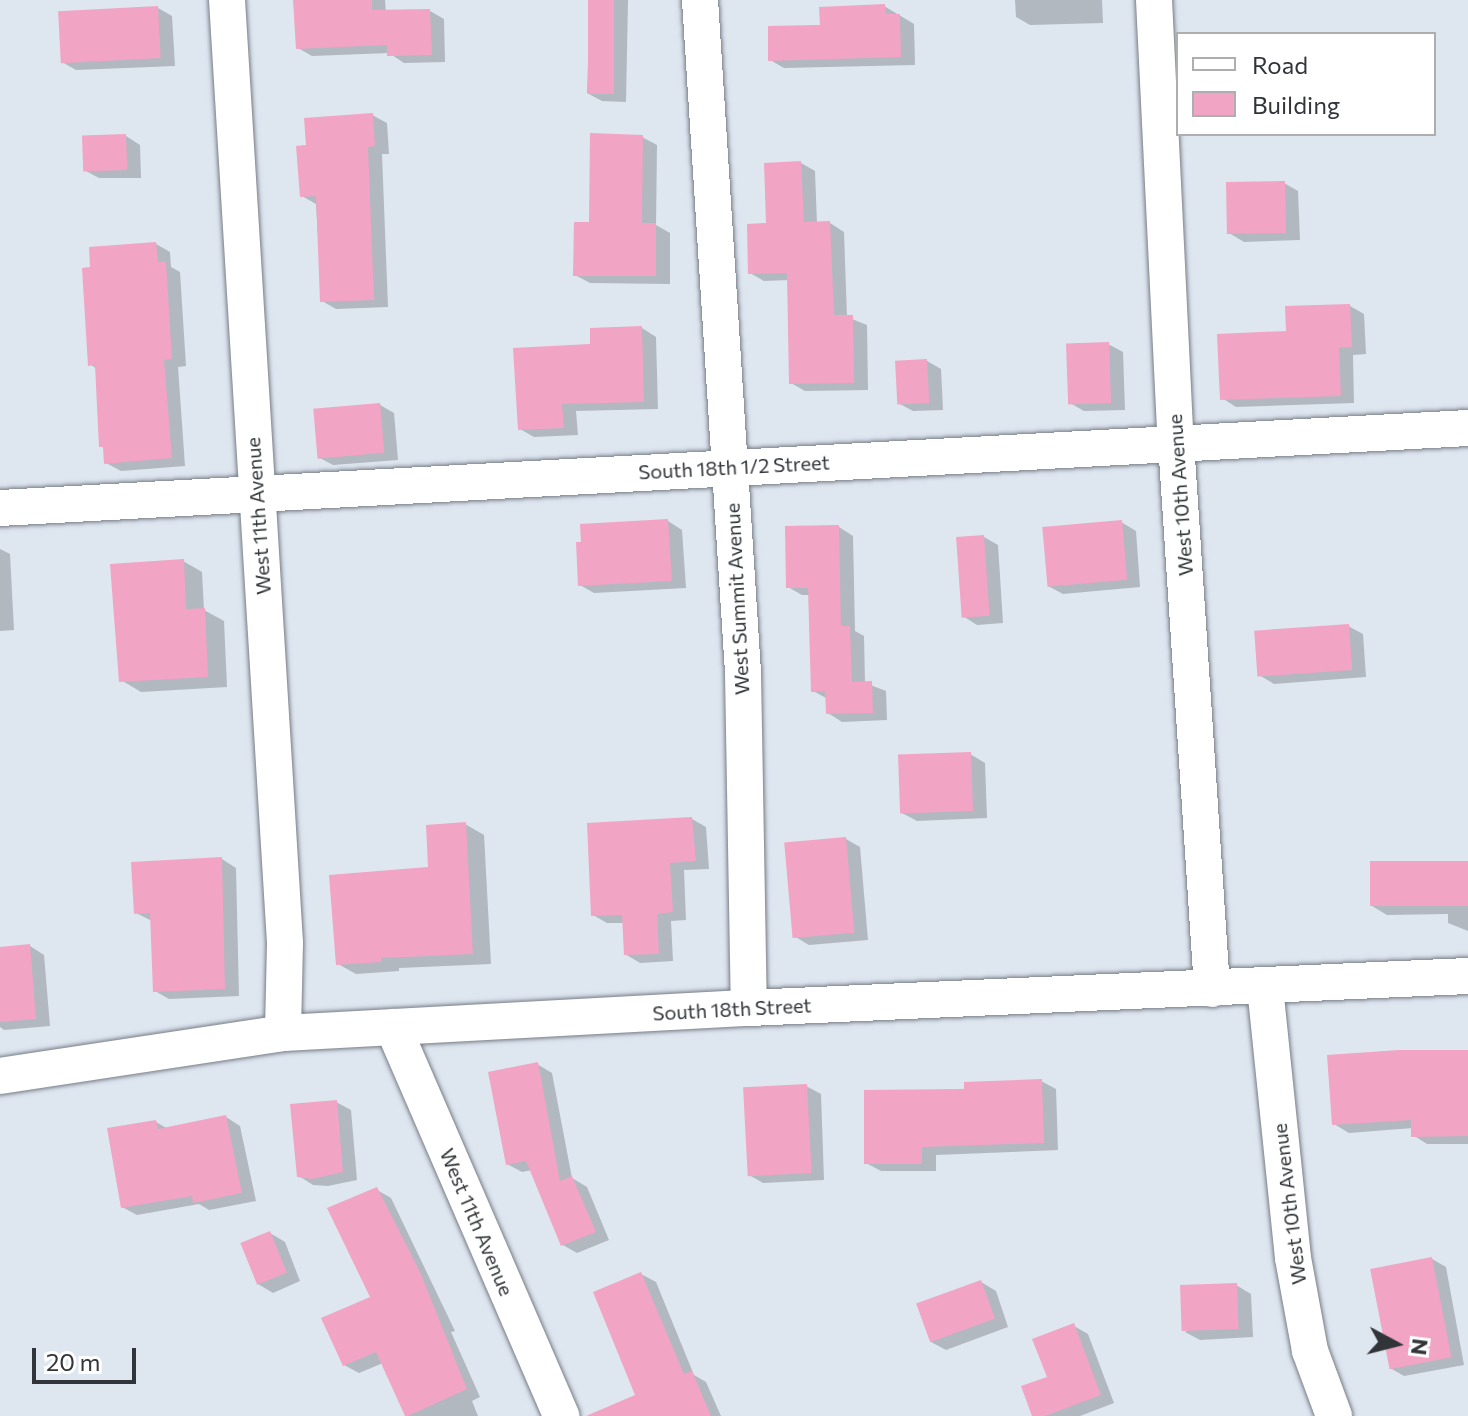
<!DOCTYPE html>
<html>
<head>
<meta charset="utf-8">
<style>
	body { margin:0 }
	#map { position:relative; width:1468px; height:1416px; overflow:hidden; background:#dee6f0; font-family:Commissioner,sans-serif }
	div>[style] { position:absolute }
	.shadow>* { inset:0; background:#0003 }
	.building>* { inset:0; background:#f1a4c4; transform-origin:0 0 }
	.roads { filter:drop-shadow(0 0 2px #777d86) drop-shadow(0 0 2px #777d86) }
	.minor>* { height:36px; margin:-18px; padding:0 18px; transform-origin:18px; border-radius:18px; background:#fff }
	span { translate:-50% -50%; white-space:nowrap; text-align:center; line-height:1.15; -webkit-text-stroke:7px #fff; paint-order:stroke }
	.street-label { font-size:20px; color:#313438 }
	.legend { position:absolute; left:1176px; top:32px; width:260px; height:104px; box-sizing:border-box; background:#fff; border:2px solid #adaeaf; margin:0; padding:10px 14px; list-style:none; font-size:24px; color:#313438 }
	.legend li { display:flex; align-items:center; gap:16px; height:40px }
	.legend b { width:40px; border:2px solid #adaeaf }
	.north { position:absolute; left:1356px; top:1304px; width:80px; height:80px; -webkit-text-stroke:6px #fff; paint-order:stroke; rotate:97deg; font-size:22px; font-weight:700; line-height:32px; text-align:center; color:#313438 }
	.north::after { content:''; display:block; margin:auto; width:28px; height:36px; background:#313438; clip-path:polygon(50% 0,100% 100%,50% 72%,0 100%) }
	.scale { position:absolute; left:32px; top:1348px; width:104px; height:36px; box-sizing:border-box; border:4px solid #313438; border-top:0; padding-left:10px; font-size:24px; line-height:28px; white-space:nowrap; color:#313438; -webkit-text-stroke:6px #fff; paint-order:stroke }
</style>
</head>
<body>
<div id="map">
	<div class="shadow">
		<div style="clip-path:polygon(295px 0,385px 0,386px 12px,430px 11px,444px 19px,445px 62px,404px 63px,389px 53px,312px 56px,298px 48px)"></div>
		<div style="clip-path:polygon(590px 0,628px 0,626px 102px,602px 101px,587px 93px)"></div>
		<div style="clip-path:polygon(1015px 0,1102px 0,1103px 23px,1030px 25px,1016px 17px)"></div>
		<div style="clip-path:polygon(884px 6px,914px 24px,915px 65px,784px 68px,770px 60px,822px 27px)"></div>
		<div style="clip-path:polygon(158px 8px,172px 16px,175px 66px,76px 70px,62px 62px)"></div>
		<div style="clip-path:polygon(372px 115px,387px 123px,389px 154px,382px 154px,388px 307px,336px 309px,322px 301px,316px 204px,302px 196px)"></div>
		<div style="clip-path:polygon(126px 136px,140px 145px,141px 178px,99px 178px,84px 170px)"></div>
		<div style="clip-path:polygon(642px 137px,657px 145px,656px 225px,670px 233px,670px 284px,590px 283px,575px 275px,591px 224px)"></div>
		<div style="clip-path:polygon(801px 163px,815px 171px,817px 224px,830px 223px,844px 232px,847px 317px,867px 325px,868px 390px,805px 391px,791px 383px,790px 280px,764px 281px,750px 273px,768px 225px)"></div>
		<div style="clip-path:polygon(1284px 183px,1298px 191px,1300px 240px,1244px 242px,1229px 233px)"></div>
		<div style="clip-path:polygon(156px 244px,170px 252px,171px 267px,180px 272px,186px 366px,178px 367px,185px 466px,121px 471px,106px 463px,105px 449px,101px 446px,97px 369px,90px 364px)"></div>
		<div style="clip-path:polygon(1350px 306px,1364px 314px,1366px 354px,1353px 355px,1354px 403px,1236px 407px,1222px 398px,1288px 333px)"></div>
		<div style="clip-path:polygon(642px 328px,656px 337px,658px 409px,576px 411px,578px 435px,534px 437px,520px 429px,592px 345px)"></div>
		<div style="clip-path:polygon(1108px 344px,1123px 352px,1125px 410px,1084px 411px,1070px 403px)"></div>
		<div style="clip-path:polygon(927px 361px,941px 369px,943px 410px,913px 411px,898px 403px)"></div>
		<div style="clip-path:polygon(380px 405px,394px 413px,398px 460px,333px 465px,318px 457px)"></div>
		<div style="clip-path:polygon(668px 521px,682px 530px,686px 588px,594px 593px,580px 585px)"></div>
		<div style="clip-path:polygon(1121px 522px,1136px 531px,1140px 587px,1063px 594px,1048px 586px)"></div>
		<div style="clip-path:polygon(839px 527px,853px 536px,855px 631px,864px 636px,865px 683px,886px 691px,887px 720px,842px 722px,828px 713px,828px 699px,813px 691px,810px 595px,802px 595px,788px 587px)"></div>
		<div style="clip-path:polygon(984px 537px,998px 545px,1003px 623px,977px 625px,963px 616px)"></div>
		<div style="clip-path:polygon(0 549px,10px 554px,14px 630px,0 631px)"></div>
		<div style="clip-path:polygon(183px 561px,202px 572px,204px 610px,224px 621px,227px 687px,141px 692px,121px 680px)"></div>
		<div style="clip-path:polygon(1348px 626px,1363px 634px,1366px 677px,1274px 684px,1259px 675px)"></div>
		<div style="clip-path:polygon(970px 754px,985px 763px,987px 818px,917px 821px,902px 813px)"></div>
		<div style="clip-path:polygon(692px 819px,706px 827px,709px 869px,684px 870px,686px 920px,671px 921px,673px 961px,640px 963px,625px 954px,624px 923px,607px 923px,593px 915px)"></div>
		<div style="clip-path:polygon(465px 824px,484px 835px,491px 964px,399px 968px,399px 971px,356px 974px,338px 964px,430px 869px)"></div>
		<div style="clip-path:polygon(846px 839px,860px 847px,868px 940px,809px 945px,794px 936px)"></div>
		<div style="clip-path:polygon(222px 859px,236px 868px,239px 996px,169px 999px,155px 991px,152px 921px,136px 913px)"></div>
		<div style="clip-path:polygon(1468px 862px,1468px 931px,1448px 923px,1448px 914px,1387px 915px,1372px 906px)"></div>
		<div style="clip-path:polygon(30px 946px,44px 955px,50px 1026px,4px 1030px,0 1027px,0 949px)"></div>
		<div style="clip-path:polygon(1468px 1052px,1468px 1144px,1427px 1144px,1413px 1135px,1413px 1128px,1349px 1133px,1334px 1124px)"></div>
		<div style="clip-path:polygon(537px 1064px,552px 1073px,572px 1178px,587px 1187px,609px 1240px,577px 1253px,563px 1245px,532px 1170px,522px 1172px,507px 1164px)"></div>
		<div style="clip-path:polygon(1041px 1081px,1056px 1089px,1058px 1150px,936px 1155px,936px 1171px,881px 1171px,866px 1163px,966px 1091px)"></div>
		<div style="clip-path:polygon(806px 1086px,821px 1094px,824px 1180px,763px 1183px,749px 1175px)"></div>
		<div style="clip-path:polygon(336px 1102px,351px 1110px,357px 1180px,328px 1186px,313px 1185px,299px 1176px)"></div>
		<div style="clip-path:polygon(226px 1117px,240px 1126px,256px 1201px,209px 1210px,199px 1204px,137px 1215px,122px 1207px,156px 1122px,168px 1129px)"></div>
		<div style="clip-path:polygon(377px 1190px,391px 1198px,455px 1331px,451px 1332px,480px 1397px,472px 1401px,478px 1416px,407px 1416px,383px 1363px,359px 1373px,344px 1365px,373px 1298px)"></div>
		<div style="clip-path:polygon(270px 1233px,285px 1242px,300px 1281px,273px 1293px,258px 1284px)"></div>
		<div style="clip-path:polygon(1432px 1259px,1446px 1267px,1464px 1365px,1404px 1376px,1390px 1368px)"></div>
		<div style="clip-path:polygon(641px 1274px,656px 1282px,694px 1375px,706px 1382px,721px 1416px,623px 1416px,638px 1396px)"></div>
		<div style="clip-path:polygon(981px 1282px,996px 1291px,1008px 1327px,946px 1350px,931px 1342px)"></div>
		<div style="clip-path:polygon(1236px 1285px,1251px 1294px,1253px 1337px,1200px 1340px,1185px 1332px)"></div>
		<div style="clip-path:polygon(1074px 1326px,1088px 1334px,1114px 1403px,1080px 1416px,1034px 1416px)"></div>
	</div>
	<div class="building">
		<div style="clip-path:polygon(293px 0,372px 0,372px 10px,430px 9px,432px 55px,387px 56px,387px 45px,296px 49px)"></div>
		<div style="left:588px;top:0;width:26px;height:94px"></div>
		<div style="clip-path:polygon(885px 4px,886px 14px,900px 14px,901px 57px,768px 61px,768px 26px,820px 25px,819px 7px)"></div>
		<div style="left:158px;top:6px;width:52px;height:100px;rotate:87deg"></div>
		<div style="clip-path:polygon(373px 113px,375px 146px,368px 147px,374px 300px,320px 302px,316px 196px,300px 197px,296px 146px,306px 145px,304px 118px)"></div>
		<div style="clip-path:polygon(590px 133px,643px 135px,642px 223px,656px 223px,656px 276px,573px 276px,574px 222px,589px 222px)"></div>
		<div style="left:126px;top:134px;width:36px;height:44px;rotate:88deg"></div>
		<div style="clip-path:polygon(801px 161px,804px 222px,830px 221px,834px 315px,853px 315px,854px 383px,789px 384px,787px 273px,748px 274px,747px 224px,766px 223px,764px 163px)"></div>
		<div style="left:1285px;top:181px;width:52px;height:59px;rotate:89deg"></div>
		<div style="clip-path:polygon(156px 242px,158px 262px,166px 261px,172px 359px,164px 360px,172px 458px,104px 464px,103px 447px,99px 447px,95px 365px,88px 366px,82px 268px,90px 267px,89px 247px)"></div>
		<div style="clip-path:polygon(1350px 304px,1352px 347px,1339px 348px,1341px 396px,1220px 400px,1217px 334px,1286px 331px,1285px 306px)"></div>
		<div style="clip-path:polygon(642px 326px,644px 402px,562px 404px,564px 428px,518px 430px,513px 348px,590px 344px,590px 328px)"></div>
		<div style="left:1109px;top:342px;width:61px;height:43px;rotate:88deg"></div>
		<div style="left:927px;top:359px;width:44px;height:32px;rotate:87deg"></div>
		<div style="left:380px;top:403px;width:50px;height:67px;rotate:85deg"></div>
		<div style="clip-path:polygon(668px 519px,672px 581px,578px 586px,576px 542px,581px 542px,580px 524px)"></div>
		<div style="left:1122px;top:520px;width:60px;height:80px;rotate:85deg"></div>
		<div style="clip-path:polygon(839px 525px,841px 626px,850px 626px,852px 682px,872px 681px,873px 713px,826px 714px,825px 691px,811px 692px,808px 588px,786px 588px,785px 526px)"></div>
		<div style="left:984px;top:535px;width:81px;height:28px;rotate:86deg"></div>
		<div style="clip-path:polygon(184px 559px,186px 609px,205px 608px,208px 677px,119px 682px,110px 564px)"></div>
		<div style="left:1349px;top:624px;width:46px;height:95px;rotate:86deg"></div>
		<div style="left:971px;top:752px;width:59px;height:73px;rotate:88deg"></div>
		<div style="clip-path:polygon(692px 817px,696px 861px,670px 863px,673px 912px,657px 914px,659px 954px,624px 955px,622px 915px,591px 916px,587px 823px)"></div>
		<div style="clip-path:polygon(466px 822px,473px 954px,381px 958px,381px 962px,336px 965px,329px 875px,428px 867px,426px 825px)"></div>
		<div style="left:846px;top:837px;width:96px;height:62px;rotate:85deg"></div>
		<div style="clip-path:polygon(222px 857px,225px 989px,153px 992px,150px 913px,134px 914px,131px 862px)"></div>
		<div style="left:1468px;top:861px;width:45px;height:98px;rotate:90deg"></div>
		<div style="clip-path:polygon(30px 944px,36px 1019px,0 1022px,0 947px)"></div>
		<div style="clip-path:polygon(1399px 1050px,1468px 1050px,1468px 1136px,1411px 1137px,1411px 1120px,1332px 1125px,1327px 1055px)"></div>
		<div style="clip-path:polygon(538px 1062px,560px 1181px,572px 1176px,596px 1232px,561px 1246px,526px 1161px,506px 1165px,488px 1072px)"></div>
		<div style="clip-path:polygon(1042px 1079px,1044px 1143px,922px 1147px,922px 1164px,864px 1164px,864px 1090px,964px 1089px,964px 1082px)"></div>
		<div style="left:807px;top:1084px;width:89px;height:64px;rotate:87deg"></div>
		<div style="clip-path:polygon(337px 1100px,343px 1172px,312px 1179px,297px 1177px,290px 1104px)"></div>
		<div style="clip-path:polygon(226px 1115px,242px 1193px,193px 1203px,192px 1196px,121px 1208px,107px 1128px,156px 1120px,158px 1129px)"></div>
		<div style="clip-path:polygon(377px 1187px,421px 1274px,467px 1389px,408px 1416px,405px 1416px,376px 1352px,343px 1366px,321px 1318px,370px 1297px,327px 1208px)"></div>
		<div style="left:270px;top:1231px;width:45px;height:32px;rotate:68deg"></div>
		<div style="left:1432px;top:1257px;width:102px;height:63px;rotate:79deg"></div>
		<div style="clip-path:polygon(641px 1272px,684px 1374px,692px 1371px,711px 1416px,586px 1416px,635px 1395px,593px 1292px)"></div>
		<div style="left:981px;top:1280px;width:41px;height:69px;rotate:70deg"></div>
		<div style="left:1237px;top:1283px;width:46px;height:57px;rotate:88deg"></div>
		<div style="clip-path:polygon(1074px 1323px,1101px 1395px,1045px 1416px,1032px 1416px,1021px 1386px,1047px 1377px,1032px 1339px)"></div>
	</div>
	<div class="roads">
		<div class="minor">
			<div style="left:227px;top:0;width:945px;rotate:86.48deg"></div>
			<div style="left:285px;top:943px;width:90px;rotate:91.3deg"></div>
			<div style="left:700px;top:0;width:674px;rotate:86.34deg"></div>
			<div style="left:743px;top:673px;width:335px;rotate:89deg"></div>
			<div style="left:1154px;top:0;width:443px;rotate:87.2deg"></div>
			<div style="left:1176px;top:442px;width:548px;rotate:86.23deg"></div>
			<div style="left:0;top:508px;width:1470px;rotate:-3.12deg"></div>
			<div style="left:1265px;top:987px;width:272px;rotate:84.1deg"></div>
			<div style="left:1293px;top:1258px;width:95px;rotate:79.6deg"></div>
			<div style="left:1310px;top:1351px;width:69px;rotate:69.7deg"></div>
			<div style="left:393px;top:1027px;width:424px;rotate:66.6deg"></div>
			<div style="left:0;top:1076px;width:286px;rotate:-8.6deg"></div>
			<div style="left:283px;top:1033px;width:467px;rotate:-3.1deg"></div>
			<div style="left:749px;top:1008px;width:720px;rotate:-2.55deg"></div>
		</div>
	</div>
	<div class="street-label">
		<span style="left:734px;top:467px;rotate:-3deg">South 18th 1/2 Street</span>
		<span style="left:1180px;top:495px;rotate:-94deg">West 10th Avenue</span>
		<span style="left:258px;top:516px;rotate:-94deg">West 11th Avenue</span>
		<span style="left:737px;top:599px;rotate:-93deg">West Summit Avenue</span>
		<span style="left:732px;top:1009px;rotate:-3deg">South 18th Street</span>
		<span style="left:1289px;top:1204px;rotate:-97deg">West 10th Avenue</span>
		<span style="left:477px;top:1222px;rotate:67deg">West 11th Avenue</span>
	</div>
	<ul class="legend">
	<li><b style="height:10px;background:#fff"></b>Road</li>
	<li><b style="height:22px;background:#f1a4c4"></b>Building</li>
	</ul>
	<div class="north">N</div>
	<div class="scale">20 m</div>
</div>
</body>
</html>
